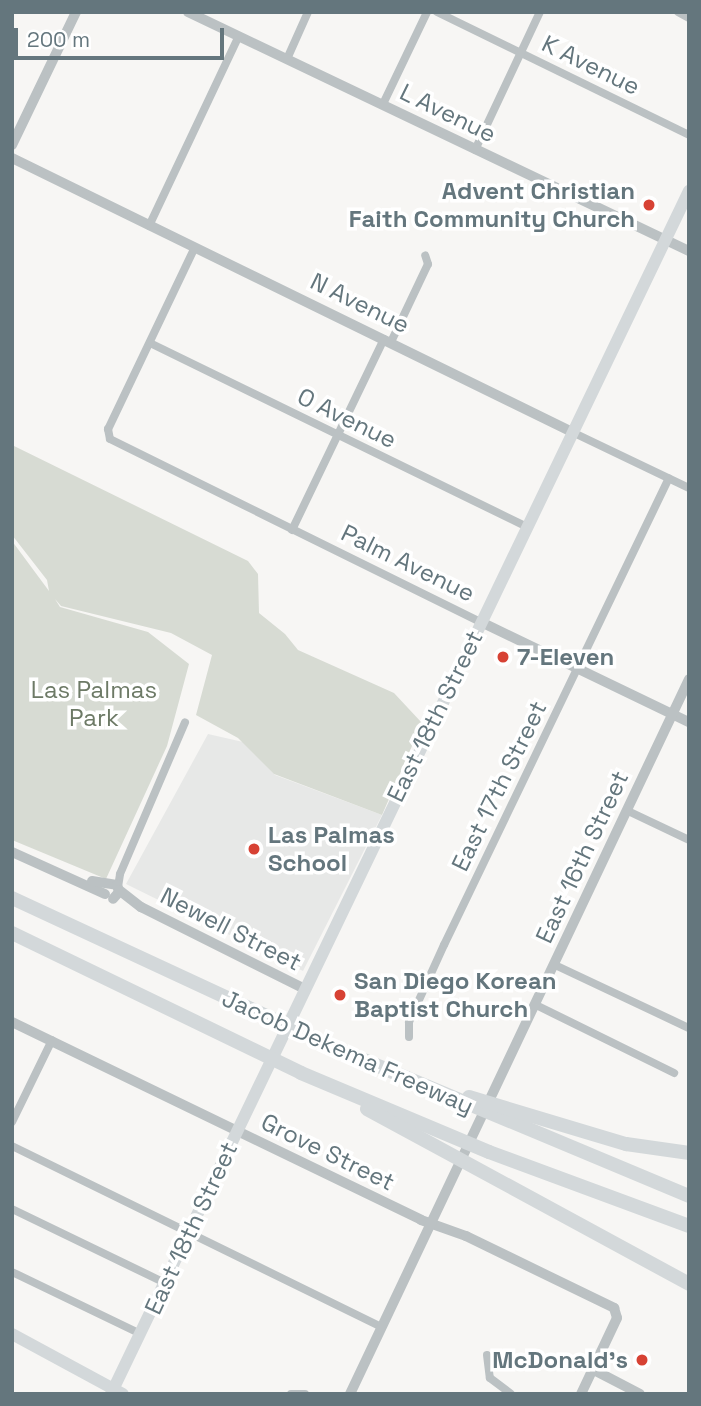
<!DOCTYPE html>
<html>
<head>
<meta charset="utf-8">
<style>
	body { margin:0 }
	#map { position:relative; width:701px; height:1406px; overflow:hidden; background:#f7f6f4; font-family:"Space Grotesk",sans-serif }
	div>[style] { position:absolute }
	.built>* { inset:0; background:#e7e8e7 }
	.green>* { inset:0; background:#d7dbd3 }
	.minor>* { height:8px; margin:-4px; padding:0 4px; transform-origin:4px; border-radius:4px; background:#bbc1c3 }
	.tertiary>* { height:10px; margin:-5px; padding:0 5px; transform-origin:5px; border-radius:5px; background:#bbc1c3 }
	.secondary>* { height:12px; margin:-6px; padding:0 6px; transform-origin:6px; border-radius:6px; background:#d3d8da }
	.motorway>* { height:14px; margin:-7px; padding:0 7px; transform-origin:7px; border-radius:7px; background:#d3d8da }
	.dots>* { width:19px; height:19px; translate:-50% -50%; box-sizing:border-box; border:4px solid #fff; border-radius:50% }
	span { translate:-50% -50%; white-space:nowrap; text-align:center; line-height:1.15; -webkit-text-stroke:7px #fff; paint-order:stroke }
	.street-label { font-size:24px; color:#64767d }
	.poi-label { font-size:24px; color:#64767d; font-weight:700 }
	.right { translate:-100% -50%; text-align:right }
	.left { translate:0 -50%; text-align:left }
	.park-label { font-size:24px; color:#6d7a66 }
	.frame { position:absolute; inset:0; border:14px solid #64767d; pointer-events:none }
	.scale { position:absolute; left:14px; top:28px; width:210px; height:32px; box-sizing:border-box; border:4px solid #64767d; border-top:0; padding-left:9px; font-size:21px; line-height:24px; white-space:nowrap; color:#64767d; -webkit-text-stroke:5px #fff; paint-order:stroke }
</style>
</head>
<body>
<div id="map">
	<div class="built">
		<div style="clip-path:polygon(208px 734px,243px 742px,275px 775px,382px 815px,303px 971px,126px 884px)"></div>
	</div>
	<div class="green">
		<div style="clip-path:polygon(12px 445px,248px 561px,258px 574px,259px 613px,285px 634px,298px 650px,394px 693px,422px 723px,382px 815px,274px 774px,238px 738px,196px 715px,212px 655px,171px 633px,61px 606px,55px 599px,60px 607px,148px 632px,189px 664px,167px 746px,106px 879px,12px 840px,12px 541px,49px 591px,47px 580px,12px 535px)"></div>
	</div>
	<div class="minor">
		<div style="left:437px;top:12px;width:280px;rotate:26deg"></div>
		<div style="left:678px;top:12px;width:13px;rotate:29deg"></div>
		<div style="left:287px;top:59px;width:51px;rotate:-65.9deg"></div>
		<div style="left:383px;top:104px;width:102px;rotate:-64.4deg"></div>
		<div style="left:475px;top:150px;width:153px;rotate:-64.8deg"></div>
		<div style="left:149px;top:226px;width:210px;rotate:-64.7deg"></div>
		<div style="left:195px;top:247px;width:202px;rotate:115.5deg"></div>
		<div style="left:108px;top:429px;width:10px;rotate:79deg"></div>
		<div style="left:110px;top:439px;width:414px;rotate:26.3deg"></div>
		<div style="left:391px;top:342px;width:86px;rotate:-64.6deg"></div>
		<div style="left:428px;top:264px;width:9px;rotate:-108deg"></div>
		<div style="left:150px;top:343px;width:420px;rotate:26deg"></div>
		<div style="left:572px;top:432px;width:130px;rotate:25.6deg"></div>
		<div style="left:292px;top:530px;width:212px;rotate:-64.3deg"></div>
		<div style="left:628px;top:811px;width:68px;rotate:25.4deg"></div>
		<div style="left:118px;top:887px;width:13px;rotate:-81deg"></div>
		<div style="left:120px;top:874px;width:165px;rotate:-66.8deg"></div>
		<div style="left:555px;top:965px;width:148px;rotate:25.2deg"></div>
		<div style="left:536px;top:1005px;width:154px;rotate:26.2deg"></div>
		<div style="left:409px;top:1037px;width:15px;rotate:-90deg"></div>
		<div style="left:409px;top:1022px;width:85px;rotate:-65.6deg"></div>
		<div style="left:444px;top:945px;width:518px;rotate:-64.28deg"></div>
		<div style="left:12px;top:1122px;width:91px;rotate:-64deg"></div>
		<div style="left:12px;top:1146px;width:412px;rotate:26.1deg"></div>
		<div style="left:12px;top:1209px;width:170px;rotate:25.8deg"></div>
		<div style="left:12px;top:1272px;width:143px;rotate:25.7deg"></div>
		<div style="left:487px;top:1355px;width:23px;rotate:83deg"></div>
		<div style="left:490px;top:1378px;width:26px;rotate:37deg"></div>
		<div style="left:291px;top:1394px;width:14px"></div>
	</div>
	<div class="tertiary">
		<div style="left:188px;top:12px;width:555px;rotate:25.5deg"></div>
		<div style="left:12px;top:145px;width:148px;rotate:-64.3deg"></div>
		<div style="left:12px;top:158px;width:623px;rotate:26.07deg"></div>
		<div style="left:481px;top:622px;width:231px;rotate:25.7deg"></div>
		<div style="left:12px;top:852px;width:102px;rotate:24.3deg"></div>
		<div style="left:92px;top:881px;width:25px;rotate:9deg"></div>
		<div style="left:117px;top:885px;width:7px;rotate:74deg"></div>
		<div style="left:119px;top:892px;width:9px;rotate:131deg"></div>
		<div style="left:119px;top:890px;width:28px;rotate:38deg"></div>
		<div style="left:141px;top:907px;width:181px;rotate:26.6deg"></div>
		<div style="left:12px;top:1022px;width:454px;rotate:25.8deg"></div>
		<div style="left:421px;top:1220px;width:48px;rotate:19.6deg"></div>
		<div style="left:466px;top:1236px;width:165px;rotate:25.9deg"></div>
		<div style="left:614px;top:1308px;width:10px;rotate:73deg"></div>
		<div style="left:617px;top:1318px;width:84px;rotate:115.3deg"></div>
		<div style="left:592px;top:1369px;width:54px;rotate:27.5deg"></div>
		<div style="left:350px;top:1394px;width:791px;rotate:-64.63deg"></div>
	</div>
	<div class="secondary">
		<div style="left:12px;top:1334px;width:126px;rotate:28.4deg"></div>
		<div style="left:111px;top:1394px;width:1335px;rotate:-64.34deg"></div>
	</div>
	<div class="motorway">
		<div style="left:12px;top:898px;width:362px;rotate:24.9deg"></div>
		<div style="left:340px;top:1050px;width:378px;rotate:22.7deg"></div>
		<div style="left:12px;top:933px;width:321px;rotate:25.8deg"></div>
		<div style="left:301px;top:1073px;width:204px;rotate:22.8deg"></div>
		<div style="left:489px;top:1152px;width:213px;rotate:20.3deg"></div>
		<div style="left:469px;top:1097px;width:164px;rotate:16.7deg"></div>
		<div style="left:626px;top:1144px;width:64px;rotate:8.1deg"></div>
		<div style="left:367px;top:1109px;width:366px;rotate:28.5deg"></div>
	</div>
	<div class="dots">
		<div style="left:649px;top:205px;background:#d74234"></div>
		<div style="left:503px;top:657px;background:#d74234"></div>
		<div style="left:254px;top:849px;background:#d74234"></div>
		<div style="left:340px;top:995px;background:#d74234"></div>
		<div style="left:642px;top:1360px;background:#d74234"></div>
	</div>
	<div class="street-label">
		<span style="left:591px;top:65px;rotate:26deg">K Avenue</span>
		<span style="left:448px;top:113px;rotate:26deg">L Avenue</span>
		<span style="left:360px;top:303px;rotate:26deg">N Avenue</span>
		<span style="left:347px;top:418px;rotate:26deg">O Avenue</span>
		<span style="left:408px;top:563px;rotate:26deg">Palm Avenue</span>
		<span style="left:435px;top:716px;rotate:-64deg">East 18th Street</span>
		<span style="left:499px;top:786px;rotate:-64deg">East 17th Street</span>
		<span style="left:582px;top:857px;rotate:-65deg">East 16th Street</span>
		<span style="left:231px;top:929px;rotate:27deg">Newell Street</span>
		<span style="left:348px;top:1052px;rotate:24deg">Jacob Dekema Freeway</span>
		<span style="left:328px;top:1152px;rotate:26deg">Grove Street</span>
		<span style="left:191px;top:1228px;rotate:-65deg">East 18th Street</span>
	</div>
	<div class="poi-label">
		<span class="right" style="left:635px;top:205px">Advent Christian<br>Faith Community Church</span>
		<span class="left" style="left:517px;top:657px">7-Eleven</span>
		<span class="left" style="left:268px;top:849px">Las Palmas<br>School</span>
		<span class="left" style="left:354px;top:995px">San Diego Korean<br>Baptist Church</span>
		<span class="right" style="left:628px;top:1360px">McDonald's</span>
	</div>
	<div class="park-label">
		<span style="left:94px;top:704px">Las Palmas<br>Park</span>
	</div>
	<div class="frame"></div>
	<div class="scale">200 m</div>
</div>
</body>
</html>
